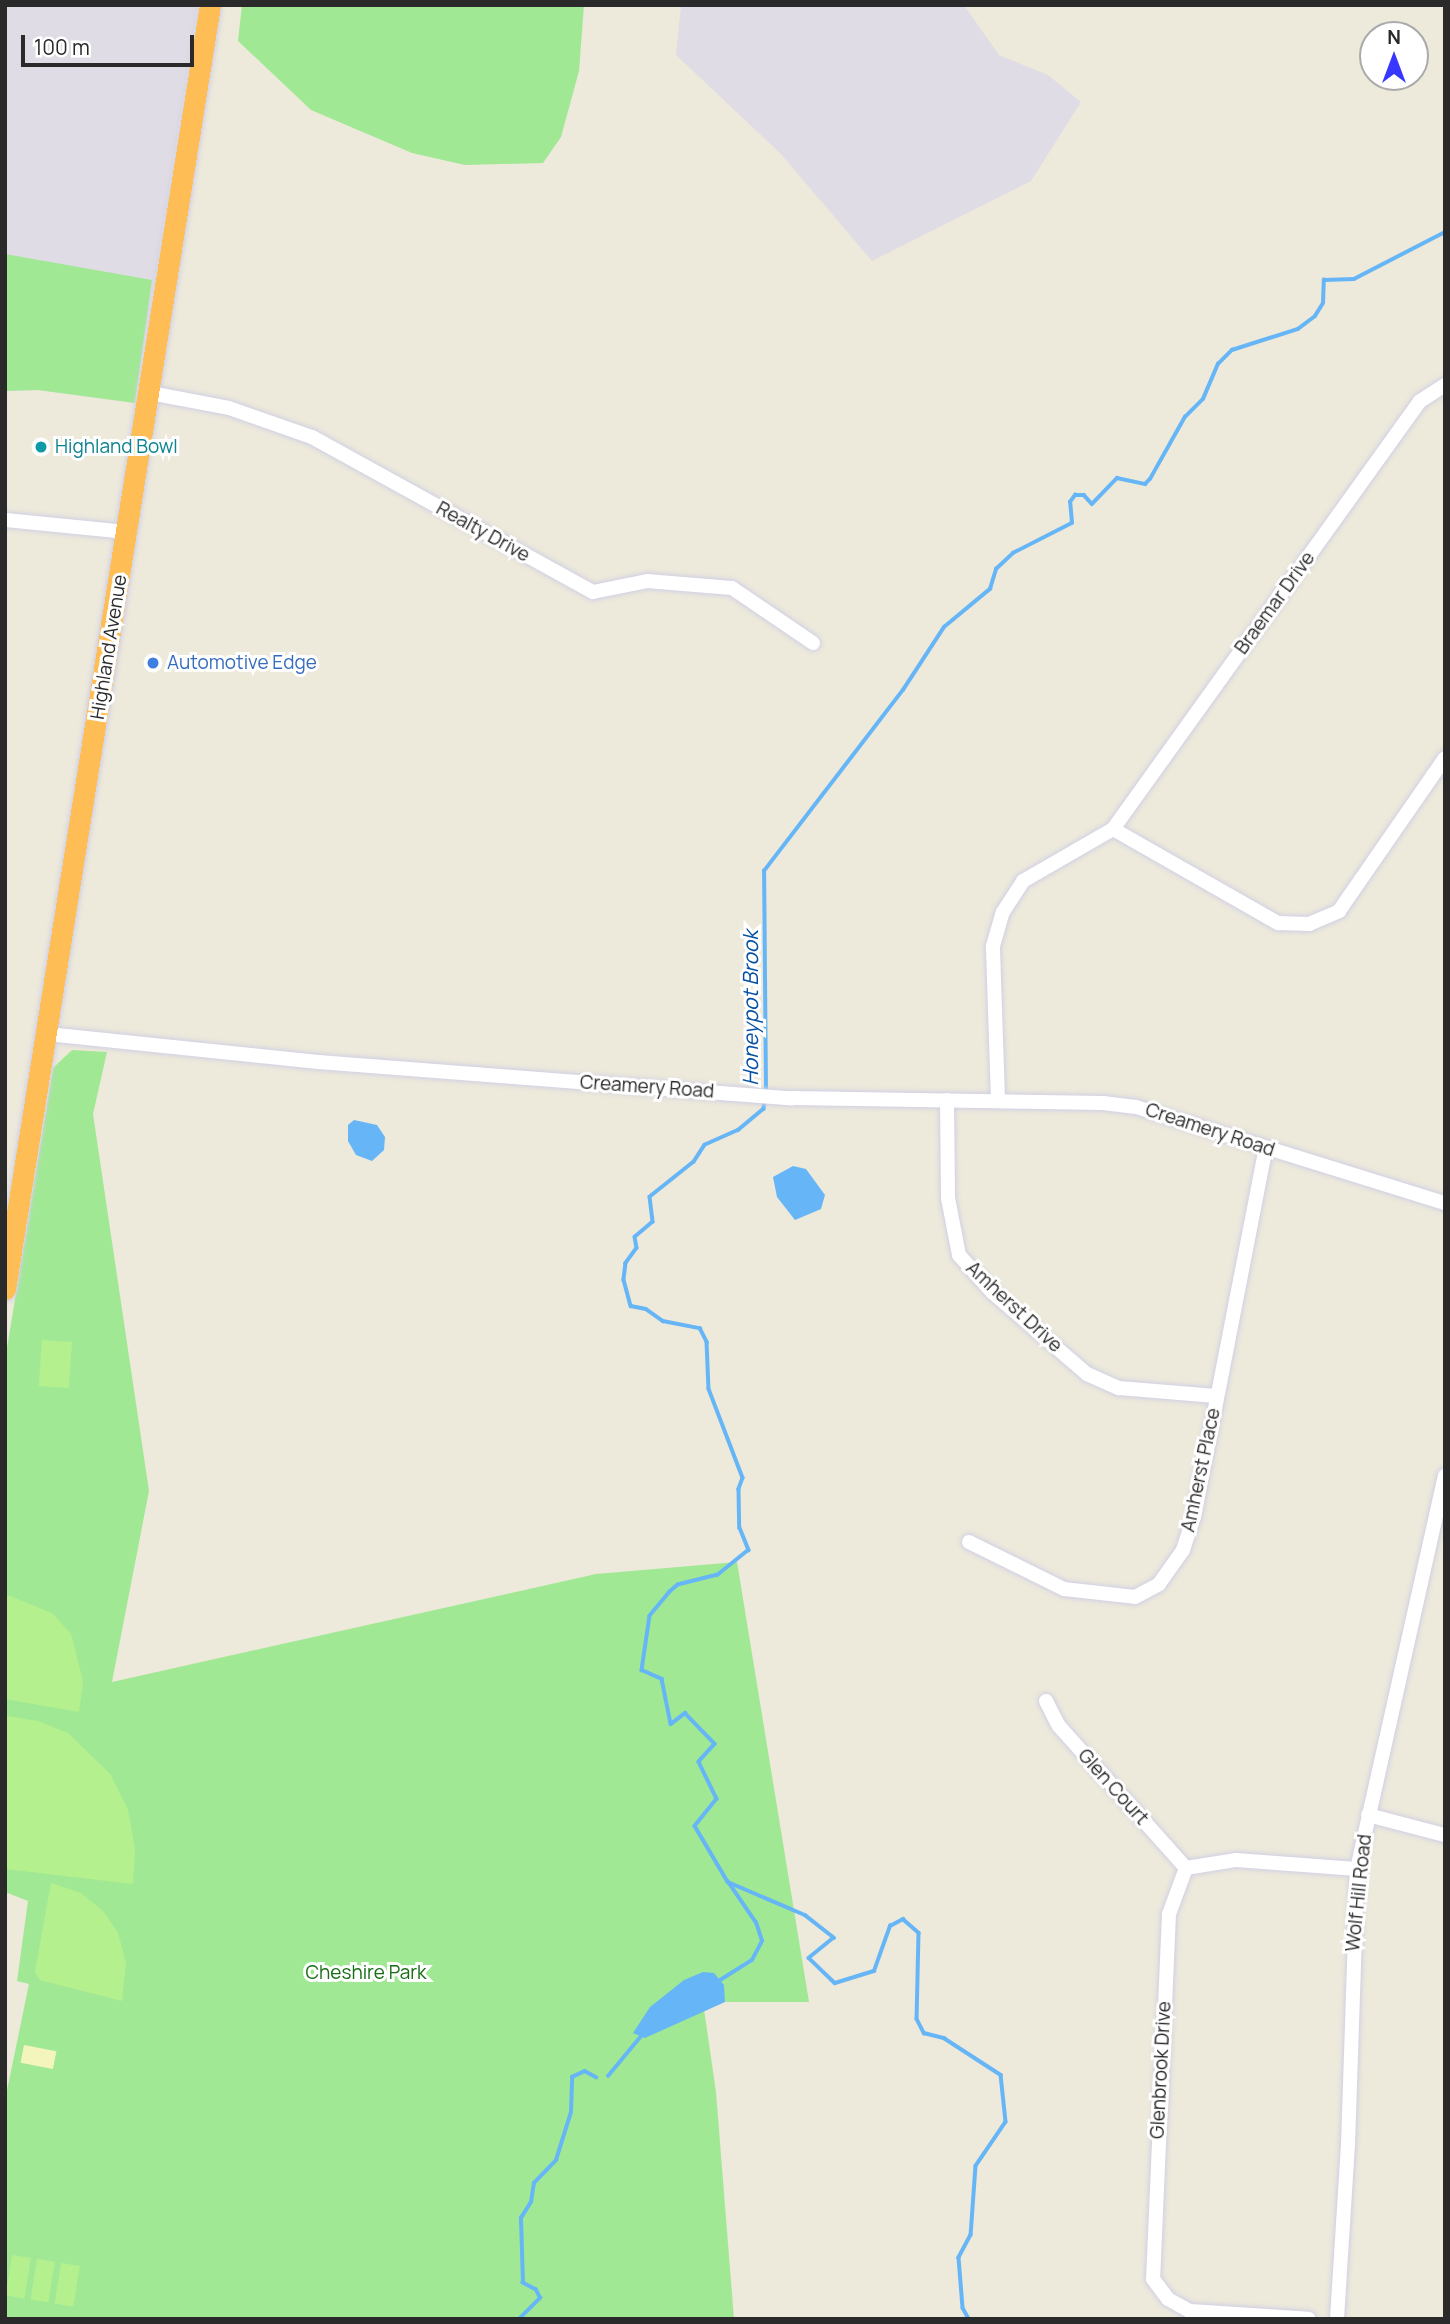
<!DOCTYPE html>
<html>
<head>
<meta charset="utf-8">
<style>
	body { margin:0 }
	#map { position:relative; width:1450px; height:2324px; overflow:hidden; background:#ede9db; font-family:Manrope,sans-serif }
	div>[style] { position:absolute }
	.industrial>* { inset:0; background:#e0dce5 }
	.green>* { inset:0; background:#a1e894 }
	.sand>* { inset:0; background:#f3f5bc; transform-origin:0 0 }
	.pitch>* { inset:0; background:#b5f08e; transform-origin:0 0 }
	.water>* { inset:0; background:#66b6f7 }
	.stream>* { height:3.5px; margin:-1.75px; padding:0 1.75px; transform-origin:1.75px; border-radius:1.75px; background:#66b6f7 }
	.roads { filter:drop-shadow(0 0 2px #d0d0e4) drop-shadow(0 0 2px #d0d0e4) }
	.minor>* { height:14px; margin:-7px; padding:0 7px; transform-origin:7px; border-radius:7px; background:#fff }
	.highway>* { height:21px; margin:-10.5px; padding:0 10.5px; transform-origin:10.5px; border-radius:10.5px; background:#ffbe55 }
	.dots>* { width:19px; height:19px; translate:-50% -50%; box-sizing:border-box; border:4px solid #fff; border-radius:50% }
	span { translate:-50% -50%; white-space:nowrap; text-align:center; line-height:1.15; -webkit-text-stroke:6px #fff; paint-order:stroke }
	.culture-label { font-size:19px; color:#0d838f }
	.left { translate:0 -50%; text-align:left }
	.street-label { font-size:19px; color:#2a2a2a }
	.shop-label { font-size:19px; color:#366cbe }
	.park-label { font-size:19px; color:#176d15 }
	.water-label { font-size:21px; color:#0450a5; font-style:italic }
	.frame { position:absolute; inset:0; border:7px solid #2a2a2a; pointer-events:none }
	.north { position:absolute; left:1359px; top:21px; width:70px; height:70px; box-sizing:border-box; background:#fff; border:2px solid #aaa; border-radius:50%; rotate:0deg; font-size:19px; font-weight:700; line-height:28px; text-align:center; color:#2a2a2a }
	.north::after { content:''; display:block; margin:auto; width:24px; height:32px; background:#3737ff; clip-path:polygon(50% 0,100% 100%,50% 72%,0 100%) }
	.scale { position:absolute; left:21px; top:35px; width:173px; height:32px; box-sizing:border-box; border:4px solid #2a2a2a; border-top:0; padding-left:9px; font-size:21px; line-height:24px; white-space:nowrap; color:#2a2a2a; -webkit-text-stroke:5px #fff; paint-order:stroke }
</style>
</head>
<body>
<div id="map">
	<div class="industrial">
		<div style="clip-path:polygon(5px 5px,198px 5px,135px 403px,38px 390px,5px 391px)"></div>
		<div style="clip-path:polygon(681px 5px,964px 5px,999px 55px,1048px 75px,1081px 102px,1031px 181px,872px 261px,780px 153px,676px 55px)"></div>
	</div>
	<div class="green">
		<div style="clip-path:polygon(242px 5px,584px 5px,579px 71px,561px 137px,543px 163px,465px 165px,412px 153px,311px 110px,238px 41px)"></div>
		<div style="clip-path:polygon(5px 254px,152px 280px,135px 403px,38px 390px,5px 391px)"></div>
		<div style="clip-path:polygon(72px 1050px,107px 1052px,93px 1114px,149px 1491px,112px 1682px,596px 1574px,737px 1562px,809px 2002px,703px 2002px,716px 2092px,734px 2319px,5px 2319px,5px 2100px,29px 1984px,17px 1981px,28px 1901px,5px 1892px,5px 1360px,53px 1068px)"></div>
	</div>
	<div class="sand">
		<div style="left:24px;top:2045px;width:33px;height:18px;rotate:11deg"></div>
	</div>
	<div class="pitch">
		<div style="left:42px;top:1340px;width:30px;height:46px;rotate:4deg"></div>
		<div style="clip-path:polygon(5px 1594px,52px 1613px,71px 1634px,83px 1681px,79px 1712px,5px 1699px)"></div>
		<div style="clip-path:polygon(7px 1716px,38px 1721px,68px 1733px,110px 1774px,128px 1810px,135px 1849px,133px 1884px,5px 1869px)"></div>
		<div style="clip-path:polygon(51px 1883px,81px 1893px,103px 1911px,118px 1933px,126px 1963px,122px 2001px,40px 1980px,35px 1972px)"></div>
		<div style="left:12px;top:2255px;width:19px;height:41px;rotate:9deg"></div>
		<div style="left:37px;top:2259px;width:18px;height:41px;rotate:9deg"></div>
		<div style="left:61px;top:2263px;width:19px;height:41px;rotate:9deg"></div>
	</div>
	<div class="water">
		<div style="clip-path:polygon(354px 1120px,377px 1125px,385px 1137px,384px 1150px,372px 1161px,356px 1155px,348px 1141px,348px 1125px)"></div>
		<div style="clip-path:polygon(793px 1166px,806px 1169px,825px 1195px,821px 1209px,795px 1220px,777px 1197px,773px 1177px)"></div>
		<div style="clip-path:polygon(703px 1972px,714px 1973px,724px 1985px,725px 2002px,645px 2038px,633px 2033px,650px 2007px,684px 1980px)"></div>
	</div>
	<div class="stream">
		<div style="left:766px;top:1091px;width:220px;rotate:-90.5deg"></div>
		<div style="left:764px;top:871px;width:228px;rotate:-52.5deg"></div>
		<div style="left:903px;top:690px;width:75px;rotate:-56.9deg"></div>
		<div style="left:944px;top:627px;width:60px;rotate:-39.6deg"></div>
		<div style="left:990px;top:589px;width:21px;rotate:-73deg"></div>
		<div style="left:996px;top:569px;width:23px;rotate:-43deg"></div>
		<div style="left:1013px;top:553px;width:66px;rotate:-27deg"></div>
		<div style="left:1072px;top:523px;width:21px;rotate:-95deg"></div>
		<div style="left:1070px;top:502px;width:9px;rotate:-54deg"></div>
		<div style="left:1075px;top:495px;width:9px"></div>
		<div style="left:1084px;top:495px;width:12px;rotate:48deg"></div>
		<div style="left:1092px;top:504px;width:36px;rotate:-46deg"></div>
		<div style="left:1117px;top:478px;width:29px;rotate:12deg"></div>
		<div style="left:1145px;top:484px;width:7px;rotate:-45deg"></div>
		<div style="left:1150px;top:479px;width:71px;rotate:-60.6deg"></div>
		<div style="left:1185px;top:417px;width:25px;rotate:-45deg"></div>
		<div style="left:1203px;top:399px;width:38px;rotate:-67deg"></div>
		<div style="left:1218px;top:364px;width:20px;rotate:-45deg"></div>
		<div style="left:1232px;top:350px;width:69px;rotate:-17.7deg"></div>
		<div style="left:1298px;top:329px;width:21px;rotate:-37deg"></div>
		<div style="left:1315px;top:316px;width:15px;rotate:-58deg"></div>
		<div style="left:1323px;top:303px;width:23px;rotate:-88deg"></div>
		<div style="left:1324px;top:280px;width:30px;rotate:-2deg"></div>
		<div style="left:1354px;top:279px;width:102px;rotate:-27.3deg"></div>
		<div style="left:765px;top:1099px;width:10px;rotate:96deg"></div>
		<div style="left:764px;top:1109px;width:33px;rotate:140deg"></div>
		<div style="left:739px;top:1130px;width:37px;rotate:156deg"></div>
		<div style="left:705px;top:1145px;width:20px;rotate:123deg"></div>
		<div style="left:694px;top:1162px;width:56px;rotate:141.5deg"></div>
		<div style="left:650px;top:1197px;width:25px;rotate:83deg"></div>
		<div style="left:653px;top:1222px;width:23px;rotate:140deg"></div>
		<div style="left:635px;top:1237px;width:11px;rotate:80deg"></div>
		<div style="left:637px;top:1248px;width:19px;rotate:126deg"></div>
		<div style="left:626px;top:1263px;width:17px;rotate:97deg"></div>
		<div style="left:624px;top:1280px;width:27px;rotate:75deg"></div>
		<div style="left:631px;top:1306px;width:15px;rotate:11deg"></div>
		<div style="left:646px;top:1309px;width:21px;rotate:35deg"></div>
		<div style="left:663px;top:1321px;width:38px;rotate:11deg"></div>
		<div style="left:700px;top:1328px;width:16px;rotate:63deg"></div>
		<div style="left:707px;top:1342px;width:47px;rotate:87.6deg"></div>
		<div style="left:709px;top:1389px;width:95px;rotate:69.1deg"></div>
		<div style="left:743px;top:1478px;width:12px;rotate:110deg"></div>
		<div style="left:739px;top:1489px;width:39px;rotate:89deg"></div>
		<div style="left:740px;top:1528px;width:24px;rotate:68deg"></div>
		<div style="left:749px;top:1550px;width:40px;rotate:141deg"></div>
		<div style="left:718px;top:1575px;width:41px;rotate:166deg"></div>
		<div style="left:678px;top:1585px;width:11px;rotate:139deg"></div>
		<div style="left:670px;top:1592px;width:31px;rotate:130deg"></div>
		<div style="left:650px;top:1616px;width:55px;rotate:98.4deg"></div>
		<div style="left:642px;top:1670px;width:22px;rotate:24deg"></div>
		<div style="left:662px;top:1679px;width:46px;rotate:78.7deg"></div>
		<div style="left:671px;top:1724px;width:18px;rotate:-38deg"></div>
		<div style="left:685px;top:1713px;width:43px;rotate:45.9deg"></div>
		<div style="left:715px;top:1744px;width:24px;rotate:132deg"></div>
		<div style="left:699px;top:1762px;width:41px;rotate:64.1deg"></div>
		<div style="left:717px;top:1799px;width:35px;rotate:129deg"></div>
		<div style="left:695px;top:1826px;width:65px;rotate:59.5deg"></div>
		<div style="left:728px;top:1882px;width:84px;rotate:23.2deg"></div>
		<div style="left:805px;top:1915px;width:37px;rotate:38deg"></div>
		<div style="left:834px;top:1938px;width:32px;rotate:141deg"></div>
		<div style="left:809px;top:1958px;width:36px;rotate:44deg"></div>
		<div style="left:835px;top:1983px;width:41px;rotate:-17.1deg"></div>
		<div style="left:874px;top:1971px;width:48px;rotate:-70.4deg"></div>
		<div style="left:890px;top:1926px;width:15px;rotate:-28deg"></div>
		<div style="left:903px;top:1919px;width:21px;rotate:41deg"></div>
		<div style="left:919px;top:1933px;width:86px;rotate:91.3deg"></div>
		<div style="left:917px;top:2019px;width:16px;rotate:63deg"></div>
		<div style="left:924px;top:2033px;width:21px;rotate:14deg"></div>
		<div style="left:944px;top:2038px;width:68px;rotate:33deg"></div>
		<div style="left:1001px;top:2075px;width:47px;rotate:83.9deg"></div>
		<div style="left:1006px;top:2122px;width:53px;rotate:124.3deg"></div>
		<div style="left:976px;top:2166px;width:69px;rotate:94.1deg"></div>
		<div style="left:971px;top:2235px;width:26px;rotate:118deg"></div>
		<div style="left:959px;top:2258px;width:50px;rotate:85.4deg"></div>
		<div style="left:963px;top:2308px;width:13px;rotate:61deg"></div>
		<div style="left:717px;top:1982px;width:41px;rotate:-32.2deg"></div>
		<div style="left:752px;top:1960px;width:21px;rotate:-62deg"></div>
		<div style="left:762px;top:1941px;width:19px;rotate:-108deg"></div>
		<div style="left:756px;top:1923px;width:50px;rotate:-124.3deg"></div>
		<div style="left:608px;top:2076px;width:53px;rotate:-50.3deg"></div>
		<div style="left:519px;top:2319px;width:30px;rotate:-45deg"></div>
		<div style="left:540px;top:2298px;width:9px;rotate:-117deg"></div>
		<div style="left:536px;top:2290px;width:15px;rotate:-152deg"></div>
		<div style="left:523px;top:2283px;width:65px;rotate:-91.8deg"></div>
		<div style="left:521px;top:2218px;width:19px;rotate:-58deg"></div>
		<div style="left:531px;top:2202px;width:19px;rotate:-81deg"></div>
		<div style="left:534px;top:2183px;width:32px;rotate:-46deg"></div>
		<div style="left:556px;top:2160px;width:50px;rotate:-72.6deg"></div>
		<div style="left:571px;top:2112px;width:35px;rotate:-88deg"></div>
		<div style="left:572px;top:2077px;width:14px;rotate:-25deg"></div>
		<div style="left:585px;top:2071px;width:13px;rotate:29deg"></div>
	</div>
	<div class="roads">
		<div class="minor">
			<div style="left:1445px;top:385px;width:30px;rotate:147deg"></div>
			<div style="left:1420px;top:401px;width:527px;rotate:125.65deg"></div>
			<div style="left:1113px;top:829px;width:190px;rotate:29.7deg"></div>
			<div style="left:1278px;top:923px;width:31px;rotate:2deg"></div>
			<div style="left:1309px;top:924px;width:33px;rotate:-23deg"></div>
			<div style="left:1339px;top:911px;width:186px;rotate:-55.3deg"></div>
			<div style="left:150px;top:393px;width:80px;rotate:10.8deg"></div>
			<div style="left:229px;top:408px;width:88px;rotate:19.3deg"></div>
			<div style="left:312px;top:437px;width:321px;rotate:28.9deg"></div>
			<div style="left:593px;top:592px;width:55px;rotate:-11.5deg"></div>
			<div style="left:647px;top:581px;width:85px;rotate:4.7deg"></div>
			<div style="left:732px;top:588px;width:98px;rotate:34.2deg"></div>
			<div style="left:5px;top:520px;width:123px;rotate:5.6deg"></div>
			<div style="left:47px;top:1034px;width:273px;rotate:5.9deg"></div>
			<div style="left:319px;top:1062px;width:474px;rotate:4.4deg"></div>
			<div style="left:792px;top:1098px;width:311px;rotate:0.9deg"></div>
			<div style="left:1103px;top:1103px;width:33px;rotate:7deg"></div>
			<div style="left:1136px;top:1107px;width:324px;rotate:17.3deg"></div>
			<div style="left:947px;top:1100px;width:98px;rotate:89.4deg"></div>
			<div style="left:948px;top:1198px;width:58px;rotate:79.1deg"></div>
			<div style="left:959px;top:1255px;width:50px;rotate:48.3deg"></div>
			<div style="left:992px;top:1292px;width:125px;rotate:40.8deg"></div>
			<div style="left:1087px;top:1374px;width:35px;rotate:24deg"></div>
			<div style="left:1119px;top:1388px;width:97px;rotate:4.7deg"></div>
			<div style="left:998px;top:1100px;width:154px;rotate:-91.9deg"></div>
			<div style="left:993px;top:946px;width:35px;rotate:-74deg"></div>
			<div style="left:1003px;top:912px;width:37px;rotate:-57deg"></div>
			<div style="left:1023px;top:881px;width:104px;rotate:-30deg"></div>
			<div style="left:969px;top:1542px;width:106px;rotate:26.3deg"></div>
			<div style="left:1064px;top:1589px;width:71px;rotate:6.4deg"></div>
			<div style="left:1135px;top:1597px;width:27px;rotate:-28deg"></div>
			<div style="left:1159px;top:1584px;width:42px;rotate:-54.8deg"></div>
			<div style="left:1183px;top:1550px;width:35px;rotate:-72deg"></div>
			<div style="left:1194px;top:1517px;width:376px;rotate:-79deg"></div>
			<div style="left:1046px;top:1701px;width:28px;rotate:63deg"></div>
			<div style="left:1059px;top:1726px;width:191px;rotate:48.2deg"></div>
			<div style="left:1368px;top:1815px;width:80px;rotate:14.6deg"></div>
			<div style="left:1186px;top:1868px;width:49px;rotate:110.3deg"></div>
			<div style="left:1169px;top:1914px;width:365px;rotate:92.5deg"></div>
			<div style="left:1153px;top:2279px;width:25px;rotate:53deg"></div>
			<div style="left:1168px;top:2299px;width:25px;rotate:29deg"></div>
			<div style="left:1190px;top:2311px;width:119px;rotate:3.8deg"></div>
			<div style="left:1186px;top:1868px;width:51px;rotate:-9.1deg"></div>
			<div style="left:1236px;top:1860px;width:121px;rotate:4.3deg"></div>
			<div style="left:1337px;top:2319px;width:174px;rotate:-86.4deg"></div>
			<div style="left:1348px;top:2145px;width:276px;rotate:-88.1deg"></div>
			<div style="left:1357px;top:1869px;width:403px;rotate:-77.4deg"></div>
		</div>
		<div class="highway">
			<div style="left:5px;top:1289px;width:1300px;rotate:-80.93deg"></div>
		</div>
	</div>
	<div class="dots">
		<div style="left:41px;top:447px;background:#0f9aa8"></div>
		<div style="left:153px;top:663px;background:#3f7fe0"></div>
	</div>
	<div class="culture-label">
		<span class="left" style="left:55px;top:447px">Highland Bowl</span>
	</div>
	<div class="street-label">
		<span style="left:483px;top:532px;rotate:29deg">Realty Drive</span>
		<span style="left:1275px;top:603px;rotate:-54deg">Braemar Drive</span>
		<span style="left:109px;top:647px;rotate:-81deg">Highland Avenue</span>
		<span style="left:647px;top:1087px;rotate:4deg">Creamery Road</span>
		<span style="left:1210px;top:1130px;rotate:18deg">Creamery Road</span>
		<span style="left:1014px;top:1307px;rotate:43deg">Amherst Drive</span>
		<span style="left:1201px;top:1470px;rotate:-78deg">Amherst Place</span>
		<span style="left:1113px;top:1787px;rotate:48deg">Glen Court</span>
		<span style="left:1359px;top:1893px;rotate:-84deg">Wolf Hill Road</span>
		<span style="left:1161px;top:2070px;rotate:-87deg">Glenbrook Drive</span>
	</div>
	<div class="shop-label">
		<span class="left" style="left:167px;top:663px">Automotive Edge</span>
	</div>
	<div class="park-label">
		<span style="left:366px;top:1973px">Cheshire Park</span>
	</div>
	<div class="water-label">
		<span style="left:750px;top:1008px;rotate:-90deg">Honeypot Brook</span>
	</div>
	<div class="frame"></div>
	<div class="north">N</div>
	<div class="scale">100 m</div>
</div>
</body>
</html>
